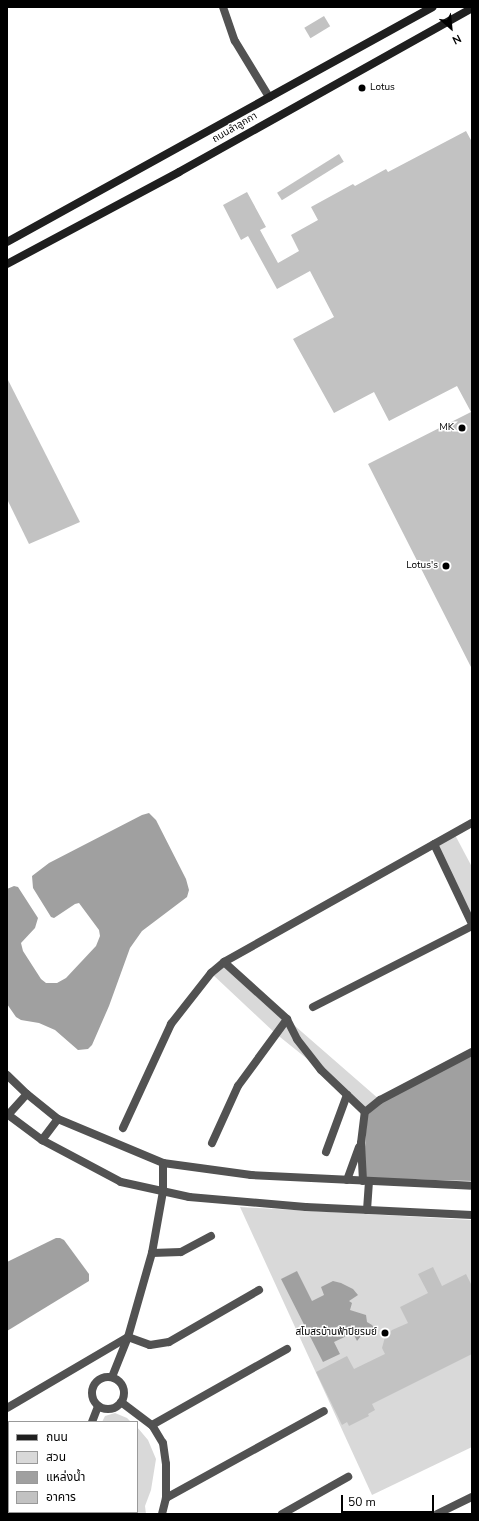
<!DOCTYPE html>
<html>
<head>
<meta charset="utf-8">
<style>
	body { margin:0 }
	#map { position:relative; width:479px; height:1521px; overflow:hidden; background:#fff; font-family:"Nunito Sans","Noto Sans Thai",sans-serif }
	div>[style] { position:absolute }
	.green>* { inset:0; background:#d9d9d9 }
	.water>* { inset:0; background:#a0a0a0 }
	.building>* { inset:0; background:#c2c2c2; transform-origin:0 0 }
	.street>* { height:8px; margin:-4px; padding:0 4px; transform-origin:4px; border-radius:4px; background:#525252 }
	.street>.ring { margin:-4px; padding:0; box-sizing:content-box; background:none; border:8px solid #525252; border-radius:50% }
	.secondary>* { height:8px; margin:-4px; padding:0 4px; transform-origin:4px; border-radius:4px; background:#1f1f1f }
	.dots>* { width:11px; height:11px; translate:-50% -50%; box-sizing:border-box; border:2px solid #fff; border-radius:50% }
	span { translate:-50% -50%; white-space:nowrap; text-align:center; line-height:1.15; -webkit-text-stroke:3px #fff; paint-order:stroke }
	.poi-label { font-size:10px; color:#000 }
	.left { translate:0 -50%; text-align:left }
	.right { translate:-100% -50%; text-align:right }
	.street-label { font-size:10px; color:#000 }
	.frame { position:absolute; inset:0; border:8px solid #000; pointer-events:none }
	.legend { position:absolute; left:8px; top:1421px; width:130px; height:92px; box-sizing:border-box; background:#fff; border:1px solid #999; margin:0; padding:5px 7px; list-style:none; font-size:12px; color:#000 }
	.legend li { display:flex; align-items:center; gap:8px; height:20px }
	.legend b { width:20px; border:1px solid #999 }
	.north { position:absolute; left:431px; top:8px; width:40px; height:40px; -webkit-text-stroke:3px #fff; paint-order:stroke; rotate:153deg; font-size:11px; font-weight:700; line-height:16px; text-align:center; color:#000 }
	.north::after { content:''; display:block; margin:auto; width:14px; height:18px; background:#000; clip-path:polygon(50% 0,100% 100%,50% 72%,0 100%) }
	.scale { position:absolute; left:341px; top:1495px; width:93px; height:18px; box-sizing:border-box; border:2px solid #000; border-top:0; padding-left:5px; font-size:12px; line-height:14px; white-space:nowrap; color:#000; -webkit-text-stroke:3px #fff; paint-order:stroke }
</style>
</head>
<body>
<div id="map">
	<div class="green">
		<div style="clip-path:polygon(454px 833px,472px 867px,472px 922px,434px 844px)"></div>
		<div style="clip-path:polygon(224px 962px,287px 1019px,380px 1100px,365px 1112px,321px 1070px,275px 1033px,211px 973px)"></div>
		<div style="clip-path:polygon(240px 1207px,472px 1220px,472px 1447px,372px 1495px)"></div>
		<div style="clip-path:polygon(115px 1413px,127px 1418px,131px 1422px,102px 1422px,105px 1416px)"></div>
		<div style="clip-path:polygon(137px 1427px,148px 1440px,156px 1459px,151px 1490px,145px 1506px,146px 1514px,81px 1514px,80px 1512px,137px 1512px)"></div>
	</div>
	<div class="water">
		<div style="clip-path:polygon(149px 813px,156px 820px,186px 879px,189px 890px,187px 897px,142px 931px,130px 948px,109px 1006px,92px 1045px,88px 1049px,78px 1050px,55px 1030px,39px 1023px,21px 1020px,16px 1017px,7px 1004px,7px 889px,14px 886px,18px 887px,38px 918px,35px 928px,21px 943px,23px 951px,41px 979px,46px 983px,57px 983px,66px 978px,96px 946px,100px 936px,99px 930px,79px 903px,75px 904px,54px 918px,51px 917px,33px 888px,32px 876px,49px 863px,142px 815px)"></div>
		<div style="clip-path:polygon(472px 1053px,472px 1181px,363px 1178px,367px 1116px,380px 1100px)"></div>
		<div style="clip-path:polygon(56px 1238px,60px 1238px,64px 1240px,89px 1274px,89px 1281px,7px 1331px,7px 1262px)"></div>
		<div style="clip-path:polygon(297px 1271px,312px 1301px,324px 1295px,321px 1287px,333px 1281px,341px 1283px,353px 1289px,358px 1295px,349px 1301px,352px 1303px,350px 1310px,366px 1315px,367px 1322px,372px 1325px,375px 1329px,373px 1336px,361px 1336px,357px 1341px,353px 1333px,334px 1342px,340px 1354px,323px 1362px,281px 1279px)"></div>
	</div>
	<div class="building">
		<div style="left:324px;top:16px;width:12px;height:23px;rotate:59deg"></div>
		<div style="clip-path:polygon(466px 131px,472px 142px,472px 669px,368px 464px,471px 412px,457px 386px,389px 421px,374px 392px,334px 413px,293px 339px,334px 317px,310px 271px,277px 289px,248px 236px,241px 240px,223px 205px,247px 192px,266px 227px,260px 230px,278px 263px,299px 251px,291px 235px,318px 220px,311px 207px,353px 184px,355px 186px,386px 169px,388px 172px)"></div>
		<div style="left:339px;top:154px;width:9px;height:73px;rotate:58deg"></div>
		<div style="clip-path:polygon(7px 378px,80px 522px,29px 544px,7px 499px)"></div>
		<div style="clip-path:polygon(433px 1267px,442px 1286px,466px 1274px,472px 1286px,472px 1354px,372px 1404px,375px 1410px,368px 1414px,369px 1416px,349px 1426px,347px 1422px,342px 1425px,316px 1372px,347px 1356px,354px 1369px,385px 1354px,382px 1348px,385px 1337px,392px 1330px,408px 1323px,400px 1307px,428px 1293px,418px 1274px)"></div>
	</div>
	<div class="street">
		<div style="left:223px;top:7px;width:36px;rotate:71deg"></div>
		<div style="left:235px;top:41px;width:66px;rotate:58.7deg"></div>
		<div style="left:434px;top:844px;width:89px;rotate:64.6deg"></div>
		<div style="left:313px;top:1007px;width:178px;rotate:-27deg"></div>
		<div style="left:7px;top:1075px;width:28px;rotate:44deg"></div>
		<div style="left:27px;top:1094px;width:40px;rotate:39deg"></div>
		<div style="left:58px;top:1119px;width:114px;rotate:22.7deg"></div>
		<div style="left:163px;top:1163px;width:89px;rotate:7.8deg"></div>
		<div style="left:251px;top:1175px;width:221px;rotate:2.8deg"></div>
		<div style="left:365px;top:1112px;width:19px;rotate:-39deg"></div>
		<div style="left:380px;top:1100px;width:104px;rotate:-27.6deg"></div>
		<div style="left:7px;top:1114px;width:44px;rotate:36.6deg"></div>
		<div style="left:42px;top:1140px;width:89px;rotate:28deg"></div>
		<div style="left:121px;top:1182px;width:70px;rotate:12.4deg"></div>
		<div style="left:189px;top:1197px;width:117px;rotate:4.9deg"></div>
		<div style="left:306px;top:1207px;width:166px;rotate:2.8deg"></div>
		<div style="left:8px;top:1115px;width:28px;rotate:-48deg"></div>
		<div style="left:123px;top:1128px;width:115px;rotate:-65.2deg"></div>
		<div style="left:171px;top:1024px;width:65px;rotate:-51.9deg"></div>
		<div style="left:211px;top:973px;width:17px;rotate:-40deg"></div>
		<div style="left:42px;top:1140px;width:26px;rotate:-53deg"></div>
		<div style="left:212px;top:1143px;width:63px;rotate:-65.5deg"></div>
		<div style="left:238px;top:1086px;width:83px;rotate:-53.8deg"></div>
		<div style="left:326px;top:1152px;width:61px;rotate:-69.8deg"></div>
		<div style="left:347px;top:1180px;width:35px;rotate:-70deg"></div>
		<div style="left:363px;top:1181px;width:38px;rotate:-93deg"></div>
		<div style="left:361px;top:1143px;width:31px;rotate:-83deg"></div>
		<div style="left:365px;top:1112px;width:61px;rotate:-136.3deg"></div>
		<div style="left:321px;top:1070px;width:39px;rotate:-128deg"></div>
		<div style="left:297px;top:1039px;width:22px;rotate:-117deg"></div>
		<div style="left:287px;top:1019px;width:85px;rotate:-137.9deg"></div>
		<div style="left:224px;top:962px;width:284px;rotate:-29.3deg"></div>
		<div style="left:367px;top:1210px;width:29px;rotate:-86deg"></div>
		<div style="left:152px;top:1253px;width:29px;rotate:-2deg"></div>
		<div style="left:181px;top:1252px;width:34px;rotate:-28deg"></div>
		<div class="ring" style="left:92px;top:1377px;width:24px;height:24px"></div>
		<div style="left:112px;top:1377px;width:43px;rotate:-68.2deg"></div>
		<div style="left:128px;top:1337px;width:87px;rotate:-74.1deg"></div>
		<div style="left:152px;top:1253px;width:63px;rotate:-79.9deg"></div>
		<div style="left:163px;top:1191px;width:28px;rotate:-90deg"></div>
		<div style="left:121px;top:1402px;width:39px;rotate:37deg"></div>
		<div style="left:152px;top:1425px;width:21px;rotate:59deg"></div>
		<div style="left:163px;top:1443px;width:21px;rotate:82deg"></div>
		<div style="left:166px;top:1464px;width:34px;rotate:90deg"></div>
		<div style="left:166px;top:1498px;width:16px;rotate:104deg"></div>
		<div style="left:7px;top:1408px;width:140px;rotate:-30.4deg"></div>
		<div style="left:128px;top:1337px;width:23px;rotate:20deg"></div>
		<div style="left:150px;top:1345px;width:19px;rotate:-9deg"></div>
		<div style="left:169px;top:1342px;width:104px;rotate:-30deg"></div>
		<div style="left:92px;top:1422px;width:17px;rotate:-69deg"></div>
		<div style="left:152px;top:1425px;width:155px;rotate:-29.4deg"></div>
		<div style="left:7px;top:1493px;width:2px;rotate:-27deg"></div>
		<div style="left:166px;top:1498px;width:180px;rotate:-28.8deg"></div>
		<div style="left:68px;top:1512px;width:2px;rotate:63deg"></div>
		<div style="left:282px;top:1514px;width:76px;rotate:-29.3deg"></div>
		<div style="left:437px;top:1514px;width:39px;rotate:-26deg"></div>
	</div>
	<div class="secondary">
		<div style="left:7px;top:242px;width:486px;rotate:-28.9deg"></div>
		<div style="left:7px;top:264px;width:195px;rotate:-28.1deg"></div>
		<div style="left:179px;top:172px;width:336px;rotate:-29.2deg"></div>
	</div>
	<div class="dots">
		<div style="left:362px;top:88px;background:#000"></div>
		<div style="left:462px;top:428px;background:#000"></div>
		<div style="left:446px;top:566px;background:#000"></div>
		<div style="left:385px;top:1333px;background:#000"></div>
	</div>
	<div class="poi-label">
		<span class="left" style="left:370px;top:88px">Lotus</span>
		<span class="right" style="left:454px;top:428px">MK</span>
		<span class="right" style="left:438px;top:566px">Lotus's</span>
		<span class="right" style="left:377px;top:1333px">สโมสรบ้านฟ้าปิยรมย์</span>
	</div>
	<div class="street-label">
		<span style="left:235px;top:128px;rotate:-30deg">ถนนลำลูกกา</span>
	</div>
	<div class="frame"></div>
	<ul class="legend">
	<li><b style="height:5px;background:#1f1f1f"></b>ถนน</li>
	<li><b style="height:11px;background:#d9d9d9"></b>สวน</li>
	<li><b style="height:11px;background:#a0a0a0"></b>แหล่งน้ำ</li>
	<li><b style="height:11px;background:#c2c2c2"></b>อาคาร</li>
	</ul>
	<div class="north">N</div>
	<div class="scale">50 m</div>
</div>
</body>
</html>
